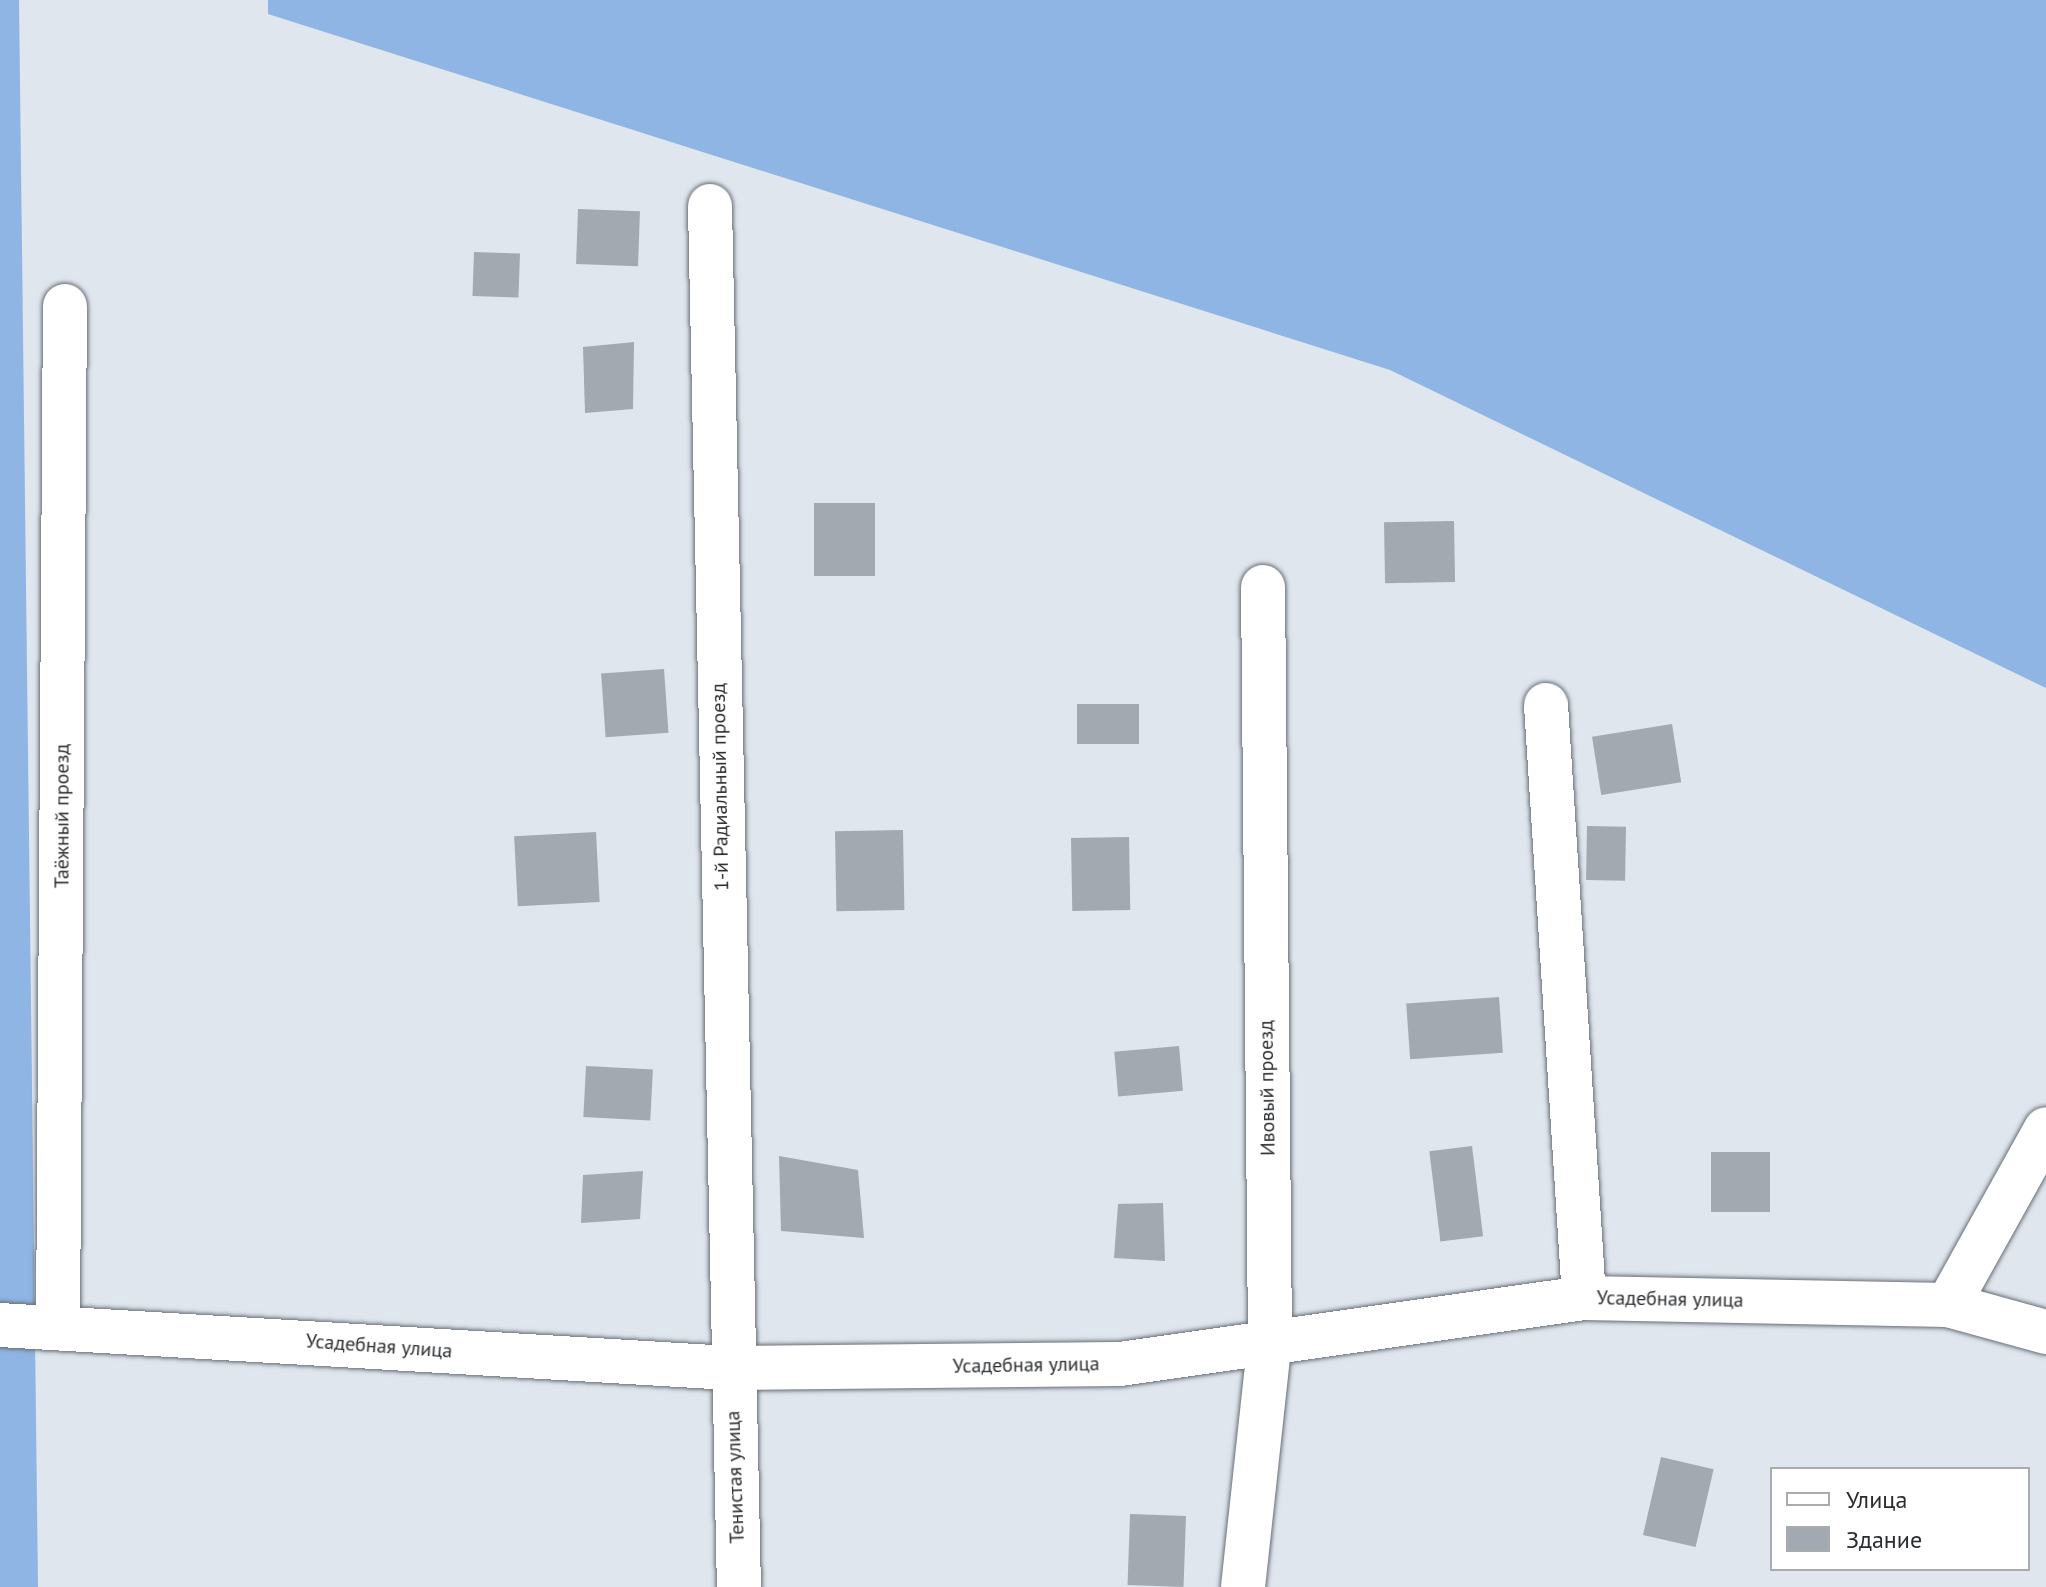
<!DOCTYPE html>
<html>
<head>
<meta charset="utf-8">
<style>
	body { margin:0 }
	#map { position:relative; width:2046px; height:1587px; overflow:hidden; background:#dfe6ee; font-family:"PT Sans",sans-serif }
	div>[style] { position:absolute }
	.forest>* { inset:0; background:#8fb5e4 }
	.building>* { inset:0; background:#a3a9b1; transform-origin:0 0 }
	.roads { filter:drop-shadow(0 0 2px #686e75) drop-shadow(0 0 2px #686e75) }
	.minor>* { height:44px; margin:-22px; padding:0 22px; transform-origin:22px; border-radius:22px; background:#fff }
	span { translate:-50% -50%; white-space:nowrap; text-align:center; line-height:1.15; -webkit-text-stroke:6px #fff; paint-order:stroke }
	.street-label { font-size:20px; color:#2a2d30 }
	.legend { position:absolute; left:1770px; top:1467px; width:260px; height:104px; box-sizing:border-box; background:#fff; border:2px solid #aaabac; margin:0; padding:10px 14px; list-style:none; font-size:24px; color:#2a2d30 }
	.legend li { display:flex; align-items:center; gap:16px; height:40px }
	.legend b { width:40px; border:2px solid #aaabac }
</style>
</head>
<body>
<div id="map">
	<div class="forest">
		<div style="clip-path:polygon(0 0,19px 0,38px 1587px,0 1587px)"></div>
		<div style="clip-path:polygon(268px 0,2046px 0,2046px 688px,1390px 370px,268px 14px)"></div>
	</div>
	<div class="building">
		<div style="left:578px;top:209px;width:62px;height:55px;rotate:2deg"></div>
		<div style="left:474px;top:252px;width:46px;height:44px;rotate:2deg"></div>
		<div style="clip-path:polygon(634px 342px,633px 409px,585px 413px,583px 347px)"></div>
		<div style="left:814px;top:503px;width:61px;height:73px"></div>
		<div style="left:1454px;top:521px;width:61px;height:70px;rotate:89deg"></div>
		<div style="left:664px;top:669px;width:64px;height:63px;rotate:86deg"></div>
		<div style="left:1077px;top:704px;width:62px;height:40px"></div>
		<div style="left:1672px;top:724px;width:59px;height:81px;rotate:81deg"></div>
		<div style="left:1587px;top:826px;width:39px;height:54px;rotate:1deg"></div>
		<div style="left:903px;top:830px;width:80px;height:68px;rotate:89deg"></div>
		<div style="left:596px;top:832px;width:70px;height:82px;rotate:87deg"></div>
		<div style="left:1129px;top:837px;width:73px;height:58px;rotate:89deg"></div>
		<div style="left:1499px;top:997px;width:56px;height:93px;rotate:86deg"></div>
		<div style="left:1179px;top:1046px;width:45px;height:65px;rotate:85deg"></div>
		<div style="left:586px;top:1066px;width:67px;height:51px;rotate:3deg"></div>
		<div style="left:1472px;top:1146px;width:91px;height:43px;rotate:83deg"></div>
		<div style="left:1711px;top:1152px;width:59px;height:60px"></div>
		<div style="clip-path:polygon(779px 1156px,858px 1170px,864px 1238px,781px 1231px)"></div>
		<div style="clip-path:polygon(643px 1171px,640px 1219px,581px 1223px,583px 1175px)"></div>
		<div style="clip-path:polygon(1163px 1203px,1165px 1261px,1114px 1258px,1118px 1204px)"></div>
		<div style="left:1661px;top:1457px;width:54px;height:80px;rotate:13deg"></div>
		<div style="left:1186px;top:1516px;width:71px;height:56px;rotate:92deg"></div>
	</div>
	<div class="roads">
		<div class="minor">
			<div style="left:710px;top:206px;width:1381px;rotate:88.8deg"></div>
			<div style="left:1546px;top:705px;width:594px;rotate:86.33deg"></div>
			<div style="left:1948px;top:1305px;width:201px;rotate:-60.9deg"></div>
			<div style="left:0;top:1325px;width:731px;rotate:3.37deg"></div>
			<div style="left:730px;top:1368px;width:390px;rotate:-0.6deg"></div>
			<div style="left:1120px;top:1364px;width:469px;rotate:-8.1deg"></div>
			<div style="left:1584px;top:1298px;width:364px;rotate:1.1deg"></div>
			<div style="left:1948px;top:1305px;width:102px;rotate:15.4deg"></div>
			<div style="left:58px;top:1325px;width:1019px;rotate:-89.61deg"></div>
			<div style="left:1243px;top:1587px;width:248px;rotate:-83.8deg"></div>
			<div style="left:1270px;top:1340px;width:753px;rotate:-90.53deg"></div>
		</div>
	</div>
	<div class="street-label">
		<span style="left:720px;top:787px;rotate:-91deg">1-й Радиальный проезд</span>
		<span style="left:62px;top:816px;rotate:-90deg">Таёжный проезд</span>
		<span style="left:1267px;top:1088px;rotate:-91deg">Ивовый проезд</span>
		<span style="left:1670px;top:1299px;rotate:1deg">Усадебная улица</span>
		<span style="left:379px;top:1346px;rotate:4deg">Усадебная улица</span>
		<span style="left:1026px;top:1365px;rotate:-1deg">Усадебная улица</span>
		<span style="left:735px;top:1477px;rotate:-92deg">Тенистая улица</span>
	</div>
	<ul class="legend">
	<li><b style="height:10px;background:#fff"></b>Улица</li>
	<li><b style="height:22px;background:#a3a9b1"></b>Здание</li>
	</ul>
</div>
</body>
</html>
